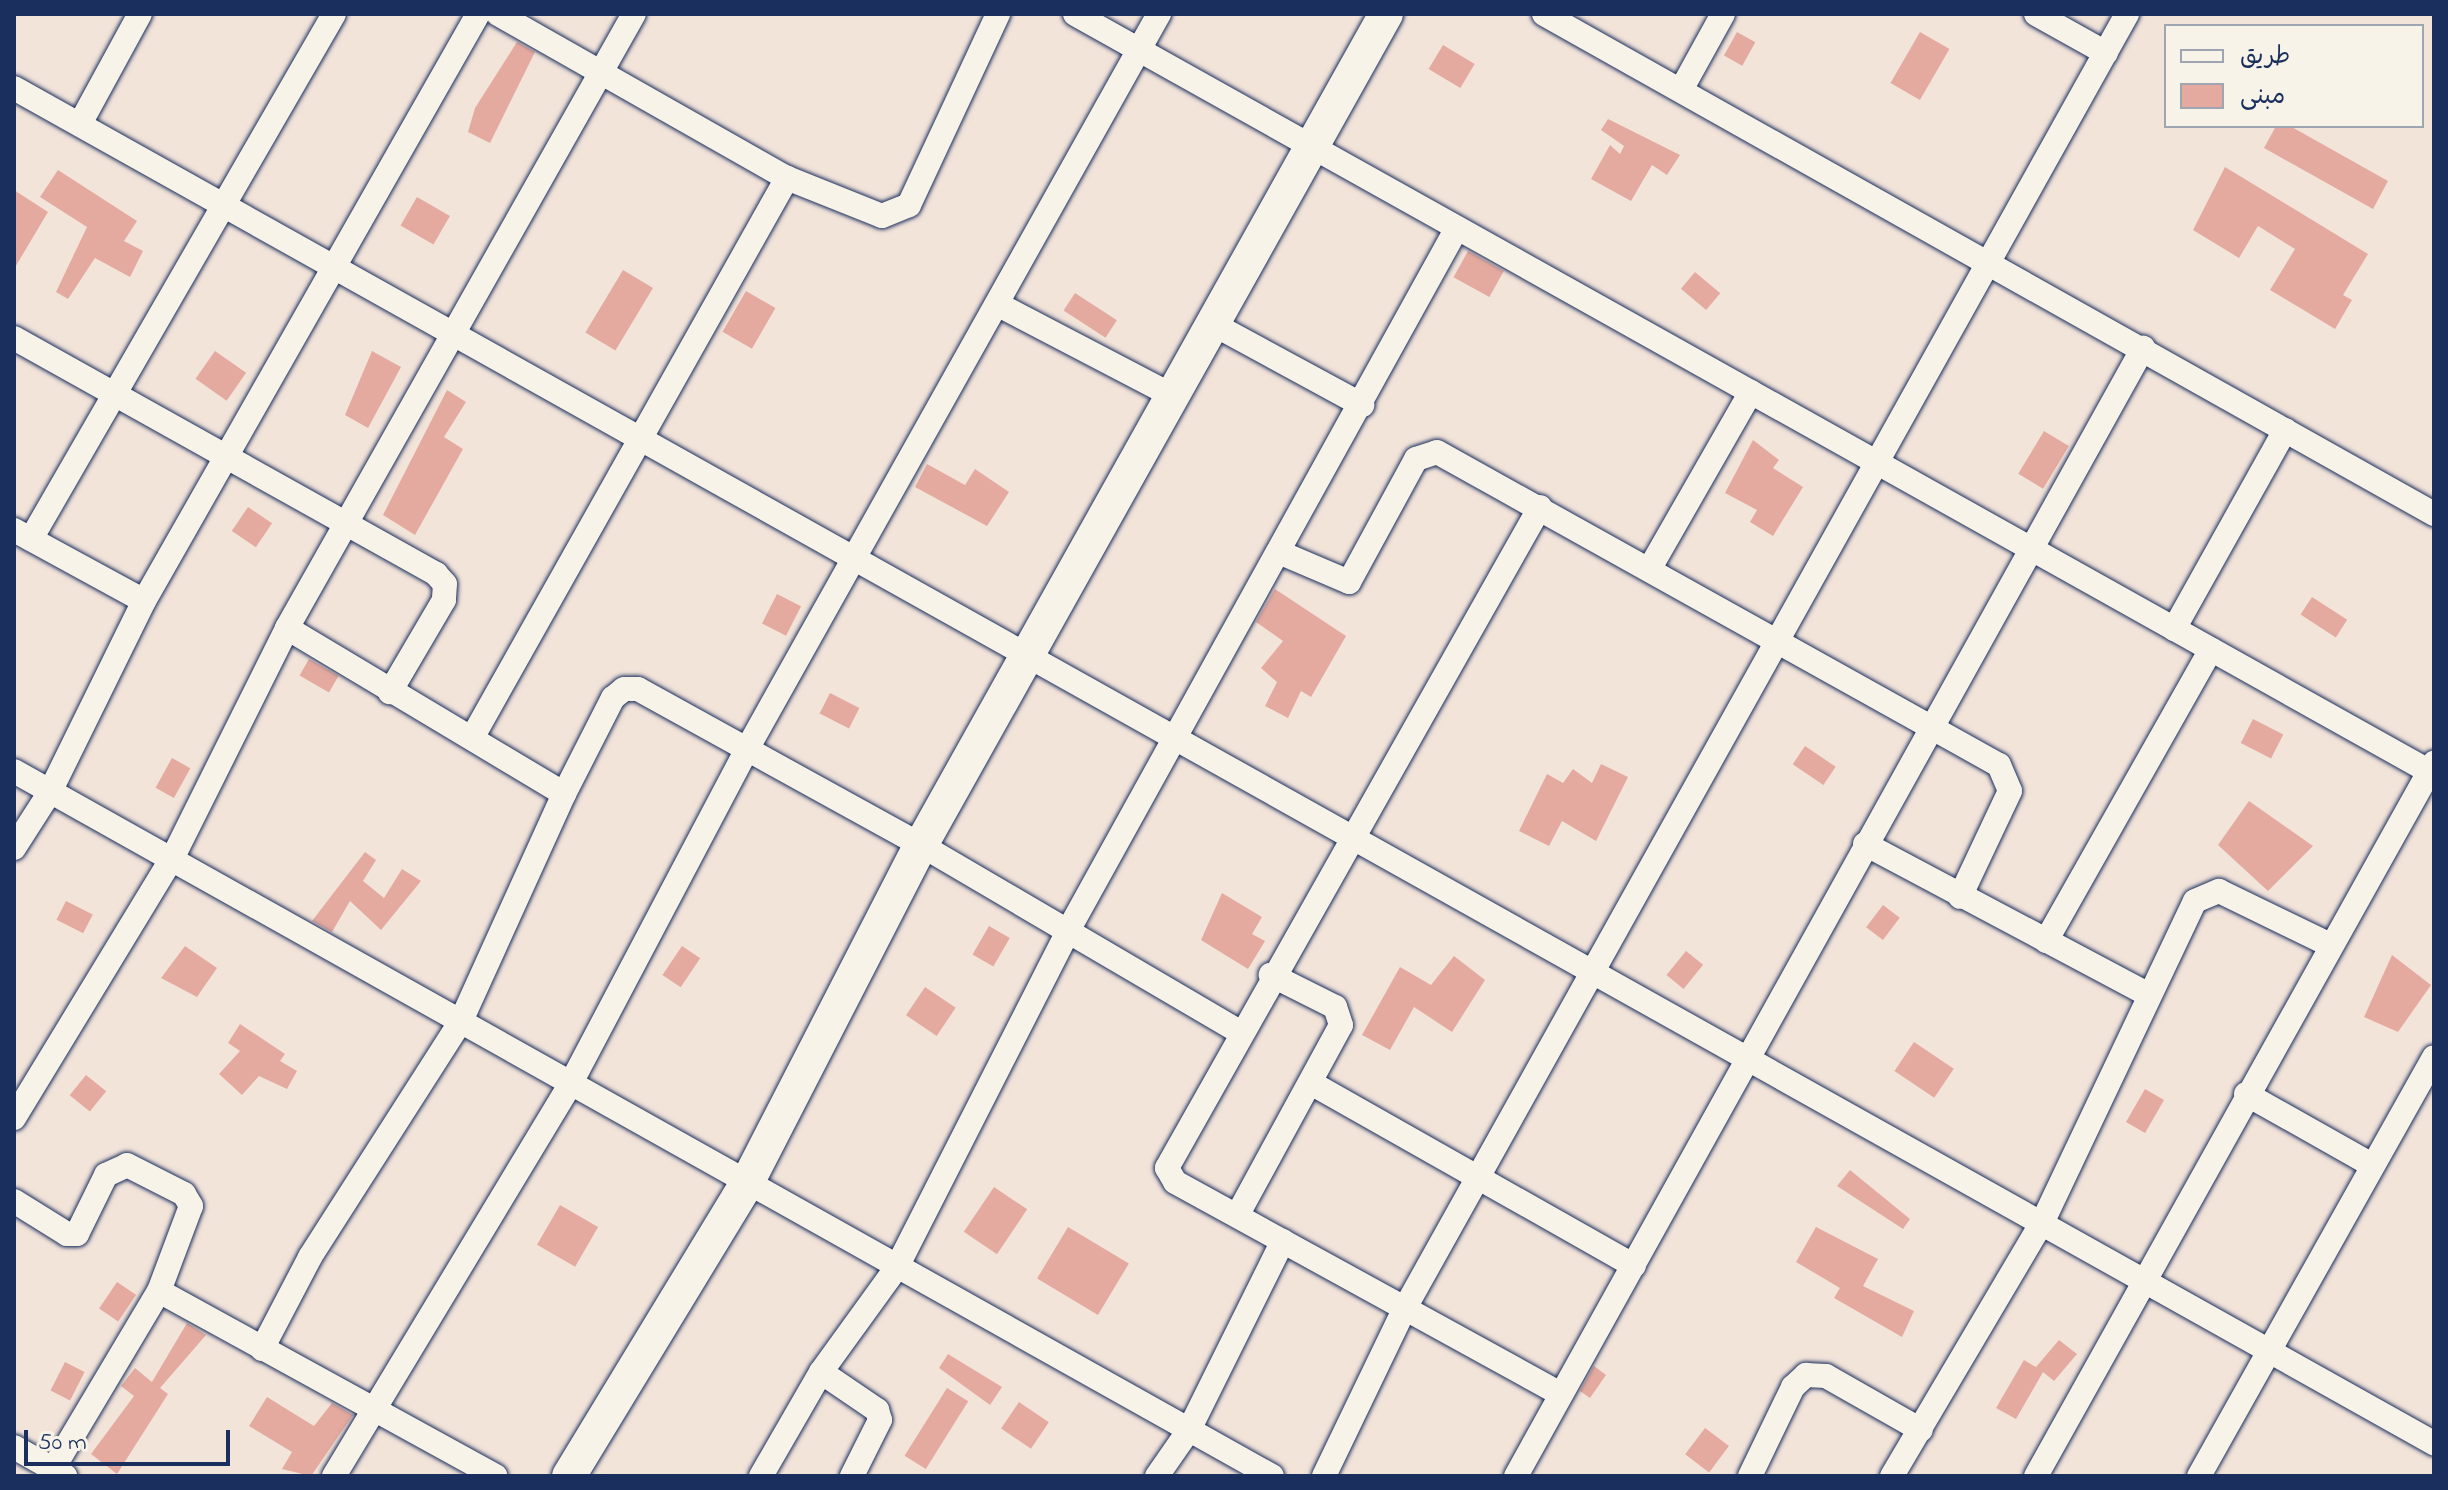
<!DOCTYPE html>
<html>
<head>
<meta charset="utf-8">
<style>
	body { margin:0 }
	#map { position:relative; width:2448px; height:1490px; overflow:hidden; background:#f3e4da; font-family:"Indie Flower","Playpen Sans Arabic",sans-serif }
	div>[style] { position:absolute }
	.building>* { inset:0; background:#e4aaa0; transform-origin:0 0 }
	.roads { filter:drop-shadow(0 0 2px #1b2f5e) drop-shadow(0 0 2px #1b2f5e) }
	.street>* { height:24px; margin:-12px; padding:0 12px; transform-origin:12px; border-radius:12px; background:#f7f3e8 }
	.secondary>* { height:34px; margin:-17px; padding:0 17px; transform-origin:17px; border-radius:17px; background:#f7f3e8 }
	span { translate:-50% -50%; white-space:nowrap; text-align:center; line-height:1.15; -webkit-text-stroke:8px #f7f3e8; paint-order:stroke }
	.frame { position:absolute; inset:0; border:16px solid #1b2f5e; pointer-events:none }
	.legend { position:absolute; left:2164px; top:24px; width:260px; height:104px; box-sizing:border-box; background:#f7f3e8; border:2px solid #9fa5b1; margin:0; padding:10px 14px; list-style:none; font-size:24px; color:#1b2f5e }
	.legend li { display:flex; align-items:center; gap:16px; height:40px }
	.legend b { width:40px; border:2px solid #9fa5b1 }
	.scale { position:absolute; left:24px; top:1430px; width:206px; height:36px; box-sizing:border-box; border:4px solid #1b2f5e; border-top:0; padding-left:10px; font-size:24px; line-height:28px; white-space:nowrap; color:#1b2f5e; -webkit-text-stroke:6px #f7f3e8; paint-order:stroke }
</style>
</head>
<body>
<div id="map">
	<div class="building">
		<div style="left:1737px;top:32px;width:21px;height:27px;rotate:29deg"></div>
		<div style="left:1920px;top:32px;width:34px;height:59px;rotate:30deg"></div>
		<div style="clip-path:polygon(517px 42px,535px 52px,490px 143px,468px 132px,475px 108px)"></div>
		<div style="left:1443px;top:45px;width:37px;height:28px;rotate:31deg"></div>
		<div style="clip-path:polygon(1608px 119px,1680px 155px,1667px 175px,1652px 165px,1631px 201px,1591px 179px,1610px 145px,1620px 154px,1624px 146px,1601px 130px)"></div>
		<div style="clip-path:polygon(2276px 126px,2290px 126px,2388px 181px,2373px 209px,2264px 148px)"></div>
		<div style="clip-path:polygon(2225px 167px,2368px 254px,2343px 295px,2352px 300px,2335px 329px,2270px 290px,2295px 249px,2258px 226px,2239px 258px,2193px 230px)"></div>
		<div style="clip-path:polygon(58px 170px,137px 221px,124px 241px,143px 251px,130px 277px,95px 258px,68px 299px,56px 292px,87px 227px,40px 197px)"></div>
		<div style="clip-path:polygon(14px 190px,48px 212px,14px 269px)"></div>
		<div style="left:417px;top:197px;width:38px;height:33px;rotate:30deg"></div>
		<div style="left:1468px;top:251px;width:41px;height:30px;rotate:29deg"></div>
		<div style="left:623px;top:270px;width:35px;height:73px;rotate:31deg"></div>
		<div style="left:1695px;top:272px;width:33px;height:22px;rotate:40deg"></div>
		<div style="left:746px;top:291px;width:34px;height:47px;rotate:30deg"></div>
		<div style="left:1075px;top:293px;width:50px;height:21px;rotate:33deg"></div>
		<div style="left:215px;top:351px;width:38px;height:34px;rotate:35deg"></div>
		<div style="clip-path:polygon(372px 351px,401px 367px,368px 428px,345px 415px)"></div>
		<div style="clip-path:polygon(447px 390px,466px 402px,444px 437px,463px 449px,415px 535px,383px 515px)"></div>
		<div style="left:2044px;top:431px;width:29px;height:50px;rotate:31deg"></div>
		<div style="clip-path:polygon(1753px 440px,1779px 460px,1773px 468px,1803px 487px,1773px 536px,1750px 522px,1757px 510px,1725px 493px)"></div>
		<div style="clip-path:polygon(927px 464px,965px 485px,975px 469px,1009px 492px,987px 526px,915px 487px)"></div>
		<div style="left:248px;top:507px;width:29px;height:29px;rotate:34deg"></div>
		<div style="clip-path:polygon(1275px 589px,1346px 636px,1311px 697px,1301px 691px,1288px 718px,1265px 706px,1277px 682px,1261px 668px,1283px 641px,1256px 622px)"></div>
		<div style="left:777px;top:594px;width:27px;height:33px;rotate:27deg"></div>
		<div style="left:2312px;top:597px;width:42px;height:21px;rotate:33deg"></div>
		<div style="left:309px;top:659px;width:34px;height:19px;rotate:30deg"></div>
		<div style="left:830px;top:693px;width:33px;height:23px;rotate:27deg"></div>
		<div style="left:2253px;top:719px;width:34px;height:27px;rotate:27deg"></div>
		<div style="left:1805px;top:746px;width:37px;height:22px;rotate:34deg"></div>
		<div style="left:172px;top:758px;width:21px;height:34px;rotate:29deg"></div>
		<div style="clip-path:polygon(1601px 764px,1628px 777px,1596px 841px,1562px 821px,1549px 846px,1519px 831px,1547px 774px,1563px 783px,1573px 769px,1592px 783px)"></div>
		<div style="clip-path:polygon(2249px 801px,2313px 846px,2268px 891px,2218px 845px)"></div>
		<div style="clip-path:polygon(365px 852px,376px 860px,363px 881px,384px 898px,402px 869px,421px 881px,381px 930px,350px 901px,332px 932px,312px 921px)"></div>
		<div style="clip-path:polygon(1222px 893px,1262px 917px,1252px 934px,1265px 941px,1248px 969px,1201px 940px)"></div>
		<div style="left:66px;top:901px;width:30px;height:21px;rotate:27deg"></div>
		<div style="left:1883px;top:905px;width:21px;height:28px;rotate:37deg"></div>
		<div style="left:989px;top:926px;width:24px;height:33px;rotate:30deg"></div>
		<div style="clip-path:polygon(185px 946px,217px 968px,197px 997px,161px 978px)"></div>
		<div style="left:682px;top:946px;width:22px;height:35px;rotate:34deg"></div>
		<div style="left:1686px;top:951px;width:22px;height:31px;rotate:39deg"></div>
		<div style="clip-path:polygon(2392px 955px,2431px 985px,2398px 1032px,2364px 1017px)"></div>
		<div style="clip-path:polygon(1454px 956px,1485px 980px,1452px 1032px,1414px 1007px,1390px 1050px,1362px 1035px,1400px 967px,1431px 985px)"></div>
		<div style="left:925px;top:987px;width:37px;height:34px;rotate:34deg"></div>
		<div style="clip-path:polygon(240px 1024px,285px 1054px,280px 1061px,297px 1071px,287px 1089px,259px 1076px,242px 1095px,219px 1074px,240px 1051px,228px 1043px)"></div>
		<div style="left:1914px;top:1042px;width:48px;height:35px;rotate:34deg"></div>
		<div style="left:86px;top:1075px;width:26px;height:26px;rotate:39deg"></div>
		<div style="left:2145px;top:1089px;width:22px;height:38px;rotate:30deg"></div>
		<div style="clip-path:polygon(1850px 1170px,1910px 1219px,1903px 1229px,1837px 1186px)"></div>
		<div style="left:994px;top:1187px;width:40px;height:54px;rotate:34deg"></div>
		<div style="left:560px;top:1205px;width:44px;height:46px;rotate:30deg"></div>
		<div style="left:1068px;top:1227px;width:71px;height:60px;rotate:31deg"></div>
		<div style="clip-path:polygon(1816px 1227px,1878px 1259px,1863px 1286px,1914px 1311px,1902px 1337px,1834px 1298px,1840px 1288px,1796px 1262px)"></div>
		<div style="left:117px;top:1282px;width:23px;height:32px;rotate:34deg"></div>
		<div style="clip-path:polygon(187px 1323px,206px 1335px,160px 1388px,168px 1394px,117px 1474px,91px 1454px,134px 1396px,121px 1386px,135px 1368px,152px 1382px)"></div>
		<div style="clip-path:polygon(2059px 1340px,2077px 1354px,2054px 1381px,2043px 1372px,2016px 1419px,1996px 1408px,2024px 1360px,2041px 1370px,2036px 1367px)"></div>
		<div style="clip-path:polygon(948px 1354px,1002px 1387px,990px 1405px,939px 1368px)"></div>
		<div style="left:65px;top:1362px;width:22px;height:32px;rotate:27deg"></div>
		<div style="clip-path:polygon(1594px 1366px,1606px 1375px,1590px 1398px,1580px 1391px)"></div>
		<div style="left:947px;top:1388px;width:25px;height:80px;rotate:32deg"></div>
		<div style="clip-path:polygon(267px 1397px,314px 1426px,332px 1403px,353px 1415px,311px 1476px,282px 1469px,292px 1452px,249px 1426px)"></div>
		<div style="left:1019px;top:1402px;width:36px;height:32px;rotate:34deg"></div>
		<div style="left:1705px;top:1428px;width:30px;height:33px;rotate:37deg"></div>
	</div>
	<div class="roads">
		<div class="street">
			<div style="left:498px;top:14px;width:332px;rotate:29.6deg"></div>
			<div style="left:787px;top:178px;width:102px;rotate:21.8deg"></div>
			<div style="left:882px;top:216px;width:29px;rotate:-22deg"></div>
			<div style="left:909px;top:205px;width:211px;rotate:-65deg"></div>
			<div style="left:1075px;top:14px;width:1557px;rotate:29.22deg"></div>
			<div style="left:1544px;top:14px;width:1021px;rotate:29.33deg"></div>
			<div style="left:2036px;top:14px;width:80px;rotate:29.1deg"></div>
			<div style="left:14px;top:88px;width:2774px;rotate:29.25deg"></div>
			<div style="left:1681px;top:90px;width:87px;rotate:-61.1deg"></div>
			<div style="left:81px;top:122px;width:123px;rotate:-61.4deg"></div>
			<div style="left:997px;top:304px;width:199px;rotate:27.6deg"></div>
			<div style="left:1213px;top:324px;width:170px;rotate:28.5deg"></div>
			<div style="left:14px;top:338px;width:484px;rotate:29.2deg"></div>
			<div style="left:436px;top:574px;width:13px;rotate:48deg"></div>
			<div style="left:445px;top:584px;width:16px;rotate:94deg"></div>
			<div style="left:444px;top:600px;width:107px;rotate:120.4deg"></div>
			<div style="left:1540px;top:507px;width:759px;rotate:119.44deg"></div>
			<div style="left:1167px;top:1168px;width:16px;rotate:60deg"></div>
			<div style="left:1175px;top:1182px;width:440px;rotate:28.8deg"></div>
			<div style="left:14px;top:530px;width:148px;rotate:28.6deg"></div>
			<div style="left:31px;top:539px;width:606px;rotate:-60.01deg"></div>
			<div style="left:1281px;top:553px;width:74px;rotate:23.1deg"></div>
			<div style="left:1349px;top:582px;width:140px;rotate:-61.4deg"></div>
			<div style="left:1416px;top:459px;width:22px;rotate:-18deg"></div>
			<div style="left:1437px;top:452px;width:643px;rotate:29.12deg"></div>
			<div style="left:1999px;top:765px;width:28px;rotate:67deg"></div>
			<div style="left:2010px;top:791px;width:117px;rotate:115.3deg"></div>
			<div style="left:1650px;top:568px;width:203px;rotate:-60.2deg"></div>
			<div style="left:287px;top:628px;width:323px;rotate:30.9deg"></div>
			<div style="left:2174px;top:629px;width:228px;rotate:-60.8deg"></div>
			<div style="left:472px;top:738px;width:643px;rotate:-60.64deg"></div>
			<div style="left:14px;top:771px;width:1442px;rotate:29.27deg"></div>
			<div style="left:1865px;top:844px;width:322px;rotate:28deg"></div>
			<div style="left:14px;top:848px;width:67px;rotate:-57.3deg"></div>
			<div style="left:50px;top:792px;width:213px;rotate:-63.8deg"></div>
			<div style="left:144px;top:601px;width:675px;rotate:-60.36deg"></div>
			<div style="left:2046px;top:941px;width:335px;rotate:-60.5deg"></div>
			<div style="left:1311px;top:1083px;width:371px;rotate:29.5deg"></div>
			<div style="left:2246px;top:1094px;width:142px;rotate:29.4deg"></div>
			<div style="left:14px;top:1118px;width:306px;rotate:-58.7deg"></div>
			<div style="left:173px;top:857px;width:256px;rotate:-63.5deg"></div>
			<div style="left:287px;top:628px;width:705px;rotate:-60.53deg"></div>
			<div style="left:14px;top:1201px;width:62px;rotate:31.9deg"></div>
			<div style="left:67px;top:1234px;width:10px"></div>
			<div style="left:77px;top:1234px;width:66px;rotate:-63.8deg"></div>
			<div style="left:106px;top:1175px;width:23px;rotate:-25deg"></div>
			<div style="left:127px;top:1165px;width:64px;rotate:27deg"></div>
			<div style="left:184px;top:1194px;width:14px;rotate:60deg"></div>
			<div style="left:191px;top:1206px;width:91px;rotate:110.6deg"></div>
			<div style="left:159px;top:1291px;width:207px;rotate:120.8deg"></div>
			<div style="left:1238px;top:1214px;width:215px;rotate:-61.4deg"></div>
			<div style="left:1341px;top:1025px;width:19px;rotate:-108deg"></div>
			<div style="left:1335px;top:1007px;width:72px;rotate:-153.4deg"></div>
			<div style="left:159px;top:1291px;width:384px;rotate:28.8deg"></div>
			<div style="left:262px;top:1349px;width:104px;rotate:-62.4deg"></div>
			<div style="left:310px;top:1257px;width:280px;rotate:-57.4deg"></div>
			<div style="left:461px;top:1021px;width:249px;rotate:-65.6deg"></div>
			<div style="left:564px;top:794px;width:108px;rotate:-63deg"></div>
			<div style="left:613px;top:698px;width:14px;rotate:-39deg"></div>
			<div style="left:624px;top:689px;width:14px"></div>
			<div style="left:638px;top:689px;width:323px;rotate:28.9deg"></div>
			<div style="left:921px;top:845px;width:371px;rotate:30.4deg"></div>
			<div style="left:821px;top:1372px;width:68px;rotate:34.2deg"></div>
			<div style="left:877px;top:1410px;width:10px;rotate:73deg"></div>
			<div style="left:880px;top:1420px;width:63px;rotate:116.6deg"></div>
			<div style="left:14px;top:1447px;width:59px;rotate:29.6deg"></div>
			<div style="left:334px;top:1476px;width:459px;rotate:-58.9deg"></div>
			<div style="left:571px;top:1083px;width:378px;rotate:-62.2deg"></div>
			<div style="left:747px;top:749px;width:843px;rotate:-60.73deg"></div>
			<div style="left:761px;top:1476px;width:120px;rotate:-60deg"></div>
			<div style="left:821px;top:1372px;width:130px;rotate:-54.1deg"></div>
			<div style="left:897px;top:1267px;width:379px;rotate:-63deg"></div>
			<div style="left:1069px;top:929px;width:801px;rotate:-61.04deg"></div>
			<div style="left:1157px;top:1476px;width:56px;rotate:-55.2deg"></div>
			<div style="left:1189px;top:1430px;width:211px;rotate:-63.6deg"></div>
			<div style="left:1324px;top:1476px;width:187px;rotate:-64.3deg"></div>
			<div style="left:1405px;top:1308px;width:1482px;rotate:-60.84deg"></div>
			<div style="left:1516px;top:1476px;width:1291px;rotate:-60.93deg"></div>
			<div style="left:1750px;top:1476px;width:99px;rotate:-64.2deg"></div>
			<div style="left:1793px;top:1387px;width:18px;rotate:-43deg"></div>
			<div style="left:1806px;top:1375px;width:20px;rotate:3deg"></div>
			<div style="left:1826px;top:1376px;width:109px;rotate:29.6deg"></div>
			<div style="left:1892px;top:1476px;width:296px;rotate:-59.4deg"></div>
			<div style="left:2043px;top:1221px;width:354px;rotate:-64.6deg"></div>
			<div style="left:2195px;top:901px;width:26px;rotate:-23deg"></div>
			<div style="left:2219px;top:891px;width:121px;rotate:25.9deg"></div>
			<div style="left:2036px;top:1476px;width:817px;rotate:-60.83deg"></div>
			<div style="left:2199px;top:1476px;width:480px;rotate:-60.7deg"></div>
		</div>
		<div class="secondary">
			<div style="left:569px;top:1476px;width:343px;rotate:-58.7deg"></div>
			<div style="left:747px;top:1183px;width:380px;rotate:-62.8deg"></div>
			<div style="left:921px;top:845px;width:952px;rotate:-60.77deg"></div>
		</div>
	</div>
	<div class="frame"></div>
	<ul class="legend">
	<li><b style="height:10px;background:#f7f3e8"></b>طريق</li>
	<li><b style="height:22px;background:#e4aaa0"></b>مبنى</li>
	</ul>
	<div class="scale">50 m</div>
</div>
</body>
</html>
